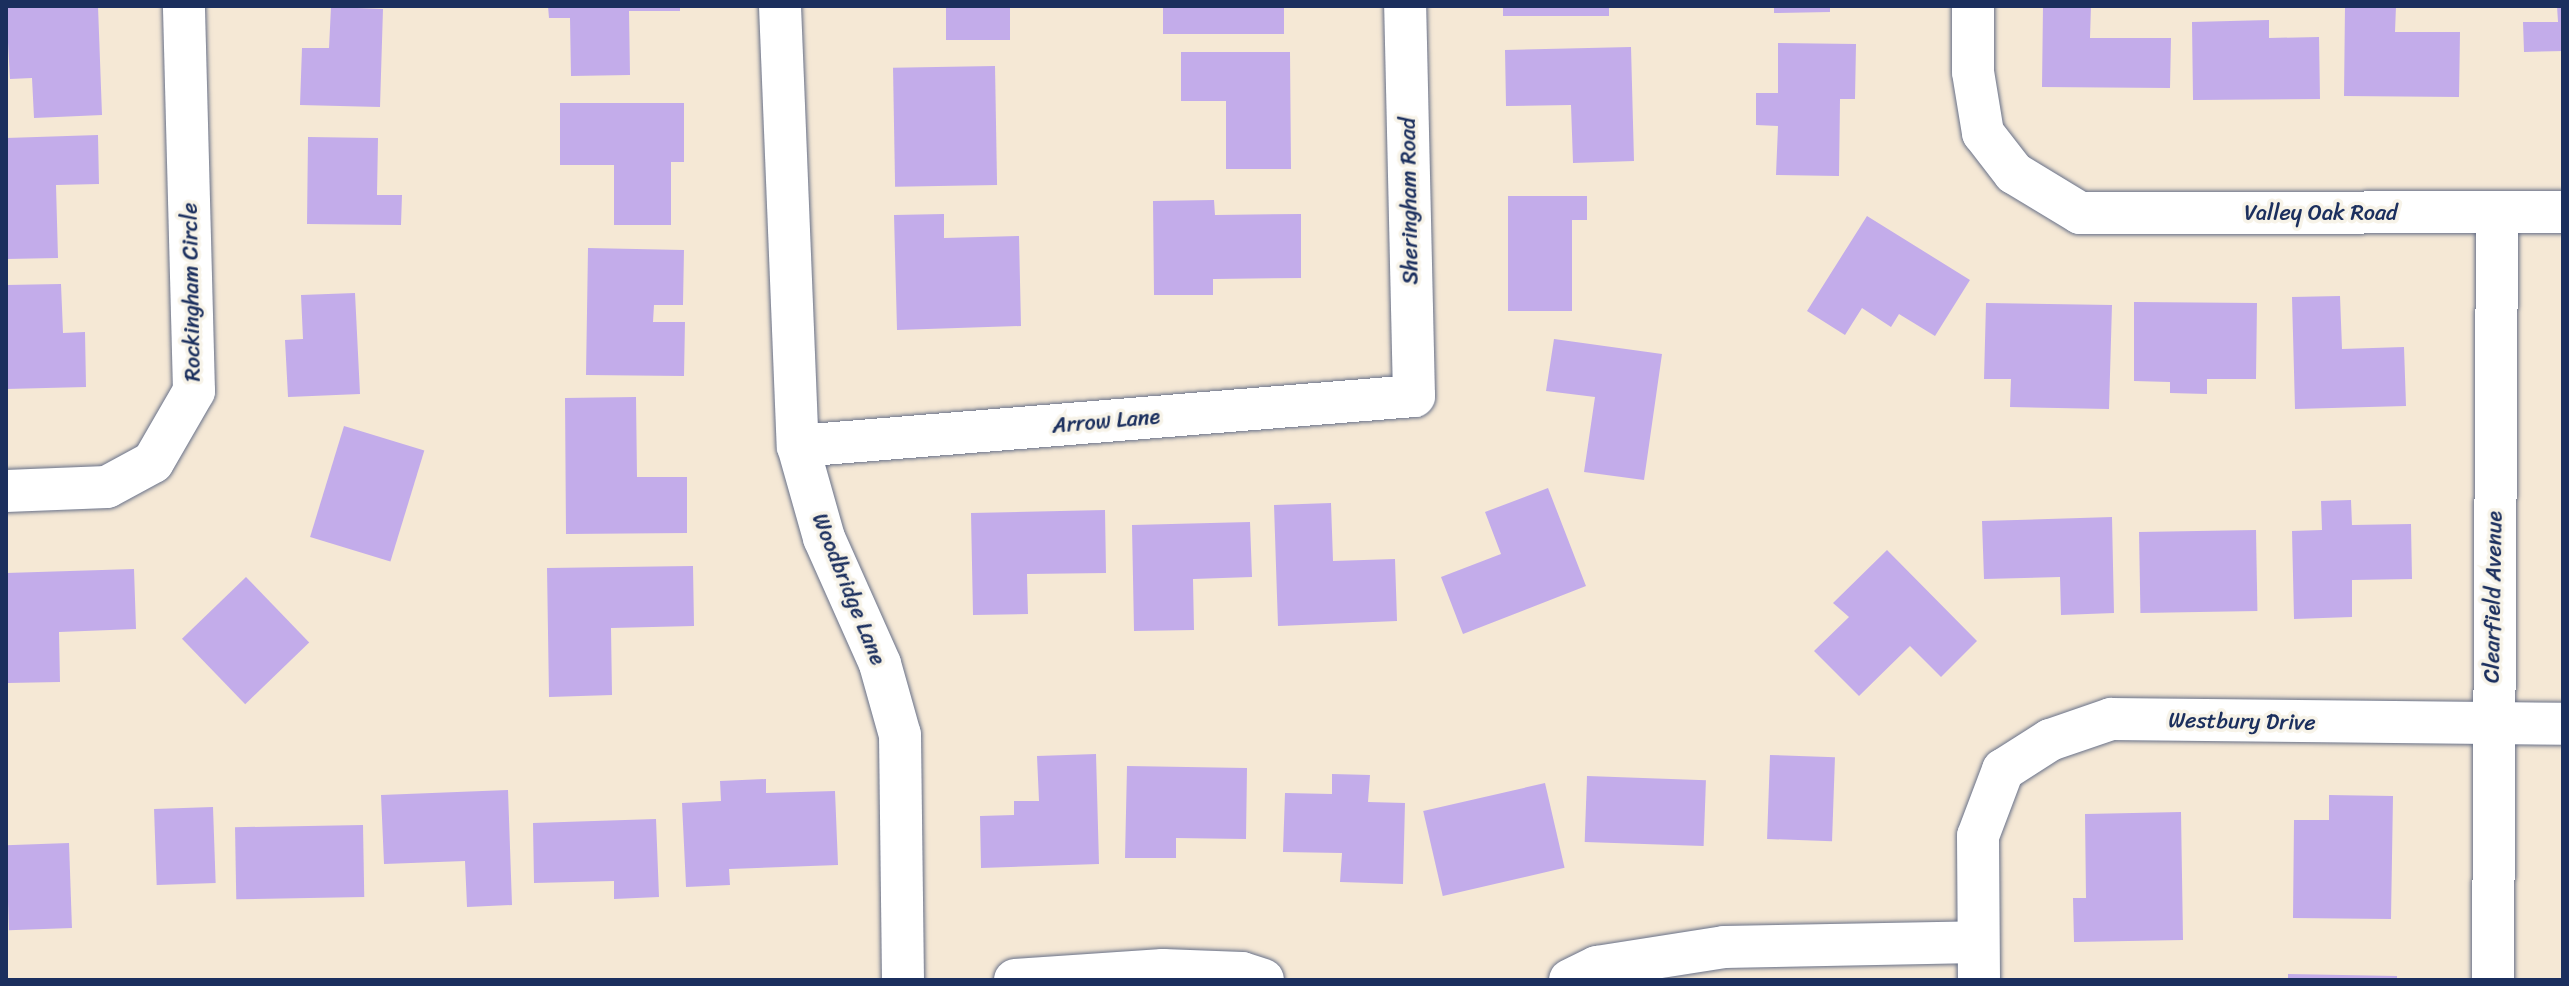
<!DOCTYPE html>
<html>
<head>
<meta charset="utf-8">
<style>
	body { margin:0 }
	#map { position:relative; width:2569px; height:986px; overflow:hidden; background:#f5e8d5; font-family:Sriracha,sans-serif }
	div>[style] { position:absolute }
	.building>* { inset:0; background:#c3acea; transform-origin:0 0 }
	.roads { filter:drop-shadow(0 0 2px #677088) drop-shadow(0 0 2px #677088) }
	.street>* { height:42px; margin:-21px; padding:0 21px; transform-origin:21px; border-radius:21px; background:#fff }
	span { translate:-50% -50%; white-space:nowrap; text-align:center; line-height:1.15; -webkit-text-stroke:7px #f7f3e8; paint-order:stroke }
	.street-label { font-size:22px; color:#1b2f5e }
	.frame { position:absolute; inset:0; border:8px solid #1b2f5e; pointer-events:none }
</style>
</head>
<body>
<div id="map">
	<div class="building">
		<div style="clip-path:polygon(6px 6px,98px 6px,102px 115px,34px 118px,32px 78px,10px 79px)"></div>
		<div style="clip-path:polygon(548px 6px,680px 6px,680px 11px,629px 11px,630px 75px,571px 76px,570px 18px,549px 18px)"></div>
		<div style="left:946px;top:6px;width:64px;height:34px"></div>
		<div style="left:1163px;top:6px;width:121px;height:28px"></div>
		<div style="left:1503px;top:6px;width:106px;height:10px"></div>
		<div style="clip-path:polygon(1774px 6px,1830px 6px,1830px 12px,1774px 13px)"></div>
		<div style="clip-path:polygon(2043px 6px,2091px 6px,2090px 38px,2171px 38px,2170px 88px,2042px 87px)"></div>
		<div style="clip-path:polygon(2345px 6px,2396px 6px,2395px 32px,2460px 32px,2459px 97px,2344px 96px)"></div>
		<div style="clip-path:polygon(2557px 6px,2563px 6px,2563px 51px,2524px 52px,2523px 22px,2558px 22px)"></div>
		<div style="clip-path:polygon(331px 7px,383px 9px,380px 107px,300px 105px,302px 48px,329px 48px)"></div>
		<div style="clip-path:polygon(2269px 20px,2269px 38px,2319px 37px,2320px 99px,2193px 100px,2192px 22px)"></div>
		<div style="clip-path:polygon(1778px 43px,1856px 44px,1855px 99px,1840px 99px,1839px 176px,1776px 175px,1778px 126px,1756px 125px,1756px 93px,1778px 93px)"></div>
		<div style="clip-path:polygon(1631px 47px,1634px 161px,1573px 163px,1571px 105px,1506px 106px,1505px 50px)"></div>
		<div style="clip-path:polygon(1181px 52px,1290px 52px,1291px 169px,1226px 169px,1226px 101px,1181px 101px)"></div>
		<div style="left:995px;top:66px;width:119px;height:102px;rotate:89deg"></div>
		<div style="clip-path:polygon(560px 103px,684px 103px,684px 162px,671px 162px,671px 225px,614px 225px,614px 165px,560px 165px)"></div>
		<div style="clip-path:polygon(98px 135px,99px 184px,56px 185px,58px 258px,6px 259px,6px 138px)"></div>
		<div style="clip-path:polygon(308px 137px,378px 138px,377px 195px,402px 195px,401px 225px,307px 224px)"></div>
		<div style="clip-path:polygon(1508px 196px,1587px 196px,1587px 220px,1572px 220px,1572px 311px,1508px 311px)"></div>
		<div style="clip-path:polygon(1214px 200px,1215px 215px,1301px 214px,1301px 278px,1213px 279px,1213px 295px,1154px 295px,1153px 201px)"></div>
		<div style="clip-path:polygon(944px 214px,944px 238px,1019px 236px,1021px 326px,897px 330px,894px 215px)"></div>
		<div style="clip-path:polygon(1867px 216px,1970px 280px,1935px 336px,1899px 314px,1891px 327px,1862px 308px,1845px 335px,1807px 311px)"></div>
		<div style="clip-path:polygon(588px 248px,684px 250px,683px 305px,654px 305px,653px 322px,685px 322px,684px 376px,586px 375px)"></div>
		<div style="clip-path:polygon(61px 284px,63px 333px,85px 332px,86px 387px,6px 389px,6px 285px)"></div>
		<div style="clip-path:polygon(355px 293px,360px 394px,288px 397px,285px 340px,303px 339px,301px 295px)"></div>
		<div style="clip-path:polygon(2340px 296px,2342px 349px,2404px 347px,2406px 406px,2295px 409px,2292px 297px)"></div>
		<div style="clip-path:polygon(2134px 302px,2257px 303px,2256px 379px,2207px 379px,2207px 394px,2170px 393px,2170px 382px,2134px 381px)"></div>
		<div style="clip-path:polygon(1986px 303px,2112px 305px,2109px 409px,2010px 407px,2011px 379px,1984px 379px)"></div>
		<div style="clip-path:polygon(1554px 339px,1662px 354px,1644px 480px,1584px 472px,1595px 397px,1546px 391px)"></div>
		<div style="clip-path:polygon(636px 397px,637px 477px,687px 477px,687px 533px,566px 534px,565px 398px)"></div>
		<div style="left:344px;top:426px;width:84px;height:116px;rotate:17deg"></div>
		<div style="clip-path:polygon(1548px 488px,1586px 586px,1463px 634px,1441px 577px,1501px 554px,1485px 512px)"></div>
		<div style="clip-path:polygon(2351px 500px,2352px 525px,2411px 524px,2412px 579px,2352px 580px,2352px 617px,2294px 619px,2292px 531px,2322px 530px,2321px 501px)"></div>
		<div style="clip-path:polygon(1331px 503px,1333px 561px,1395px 559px,1397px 621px,1278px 626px,1274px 505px)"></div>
		<div style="clip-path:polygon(1105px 510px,1106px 573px,1027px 574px,1028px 614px,973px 615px,971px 513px)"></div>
		<div style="clip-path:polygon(2112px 517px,2114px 613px,2061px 615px,2060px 577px,1984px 579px,1982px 521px)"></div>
		<div style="clip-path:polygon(1250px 522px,1252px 577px,1193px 579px,1194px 630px,1134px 631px,1132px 525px)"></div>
		<div style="left:2256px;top:530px;width:81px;height:117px;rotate:89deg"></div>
		<div style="clip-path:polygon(1887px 550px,1977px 641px,1941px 677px,1910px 646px,1859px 696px,1814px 651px,1849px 617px,1833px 603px)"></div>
		<div style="clip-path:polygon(693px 566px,694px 626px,611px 628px,612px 695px,549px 697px,547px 568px)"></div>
		<div style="clip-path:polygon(134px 569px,136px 629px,59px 632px,60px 682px,8px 683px,6px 573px)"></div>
		<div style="left:246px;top:577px;width:91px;height:89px;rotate:46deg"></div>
		<div style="clip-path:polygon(1096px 754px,1099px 864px,981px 868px,980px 816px,1014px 815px,1014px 801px,1039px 801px,1037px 756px)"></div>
		<div style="left:1770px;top:755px;width:65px;height:84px;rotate:2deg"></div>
		<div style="clip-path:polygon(1127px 766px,1247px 768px,1246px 839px,1176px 838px,1176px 858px,1125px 858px)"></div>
		<div style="clip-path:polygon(1332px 774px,1370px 775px,1368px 802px,1405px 803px,1403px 884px,1340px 882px,1342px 853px,1283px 852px,1285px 793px,1332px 794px)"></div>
		<div style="left:1587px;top:776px;width:119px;height:66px;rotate:2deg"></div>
		<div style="clip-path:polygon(766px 779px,766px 793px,835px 791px,838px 865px,729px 869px,730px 885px,686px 887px,682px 803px,721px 801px,720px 781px)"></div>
		<div style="left:1545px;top:783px;width:87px;height:125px;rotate:77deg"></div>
		<div style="clip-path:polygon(508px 790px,512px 905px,467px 907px,465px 861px,384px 864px,381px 795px)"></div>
		<div style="clip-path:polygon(2329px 795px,2393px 796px,2391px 919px,2293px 918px,2294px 820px,2329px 820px)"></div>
		<div style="left:213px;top:807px;width:76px;height:59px;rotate:88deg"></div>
		<div style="clip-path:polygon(2181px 812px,2183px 940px,2074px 942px,2073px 898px,2086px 898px,2085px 814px)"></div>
		<div style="clip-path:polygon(656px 819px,659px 897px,614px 899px,614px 881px,534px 883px,533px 823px)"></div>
		<div style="left:363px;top:825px;width:72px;height:128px;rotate:89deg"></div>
		<div style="left:69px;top:843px;width:85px;height:63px;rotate:88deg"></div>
		<div style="clip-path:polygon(2288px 974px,2397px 976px,2397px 980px,2288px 980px)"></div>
	</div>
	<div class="roads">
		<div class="street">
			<div style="left:780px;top:6px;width:440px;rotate:87.7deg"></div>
			<div style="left:798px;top:446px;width:96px;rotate:74.2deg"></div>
			<div style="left:824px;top:538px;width:138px;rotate:66deg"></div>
			<div style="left:880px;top:664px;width:74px;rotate:74.3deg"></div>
			<div style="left:900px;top:735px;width:245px;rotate:89.3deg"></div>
			<div style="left:1973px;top:6px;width:66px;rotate:90deg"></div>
			<div style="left:1973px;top:72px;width:62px;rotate:80.7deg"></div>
			<div style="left:1983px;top:133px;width:51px;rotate:52.2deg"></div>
			<div style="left:2014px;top:173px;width:77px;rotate:31.2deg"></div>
			<div style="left:2080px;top:213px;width:483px;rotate:-0.1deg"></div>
			<div style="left:798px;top:446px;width:618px;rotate:-4.64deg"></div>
			<div style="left:1414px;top:396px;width:390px;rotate:-91.3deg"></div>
			<div style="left:6px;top:491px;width:101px;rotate:-2.3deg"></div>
			<div style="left:107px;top:487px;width:52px;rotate:-28.5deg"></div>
			<div style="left:153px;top:462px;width:82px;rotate:-60deg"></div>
			<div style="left:194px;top:391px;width:385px;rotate:-91.5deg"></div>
			<div style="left:1015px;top:980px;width:148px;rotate:-3.9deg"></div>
			<div style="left:1163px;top:970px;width:79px;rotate:2.2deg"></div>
			<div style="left:1242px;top:973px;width:22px;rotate:18deg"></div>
			<div style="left:1570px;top:980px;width:30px;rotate:-26deg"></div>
			<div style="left:1597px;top:967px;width:129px;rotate:-8.9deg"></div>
			<div style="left:1724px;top:947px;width:254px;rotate:-1.1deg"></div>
			<div style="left:1979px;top:980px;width:144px;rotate:-90.4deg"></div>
			<div style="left:1978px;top:836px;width:71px;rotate:-69.3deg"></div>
			<div style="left:2003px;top:770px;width:56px;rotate:-32.6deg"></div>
			<div style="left:2050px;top:740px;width:65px;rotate:-19deg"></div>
			<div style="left:2111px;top:719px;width:452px;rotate:0.6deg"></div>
			<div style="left:2493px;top:980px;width:767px;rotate:-89.7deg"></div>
		</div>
	</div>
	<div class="street-label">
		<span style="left:1409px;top:201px;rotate:-91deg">Sheringham Road</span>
		<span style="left:2321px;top:213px">Valley Oak Road</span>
		<span style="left:191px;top:292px;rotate:-91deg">Rockingham Circle</span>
		<span style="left:1106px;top:421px;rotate:-5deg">Arrow Lane</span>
		<span style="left:849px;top:589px;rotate:68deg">Woodbridge Lane</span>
		<span style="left:2493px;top:597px;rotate:-89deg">Clearfield Avenue</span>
		<span style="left:2242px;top:721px;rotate:1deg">Westbury Drive</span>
	</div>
	<div class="frame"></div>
</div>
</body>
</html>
